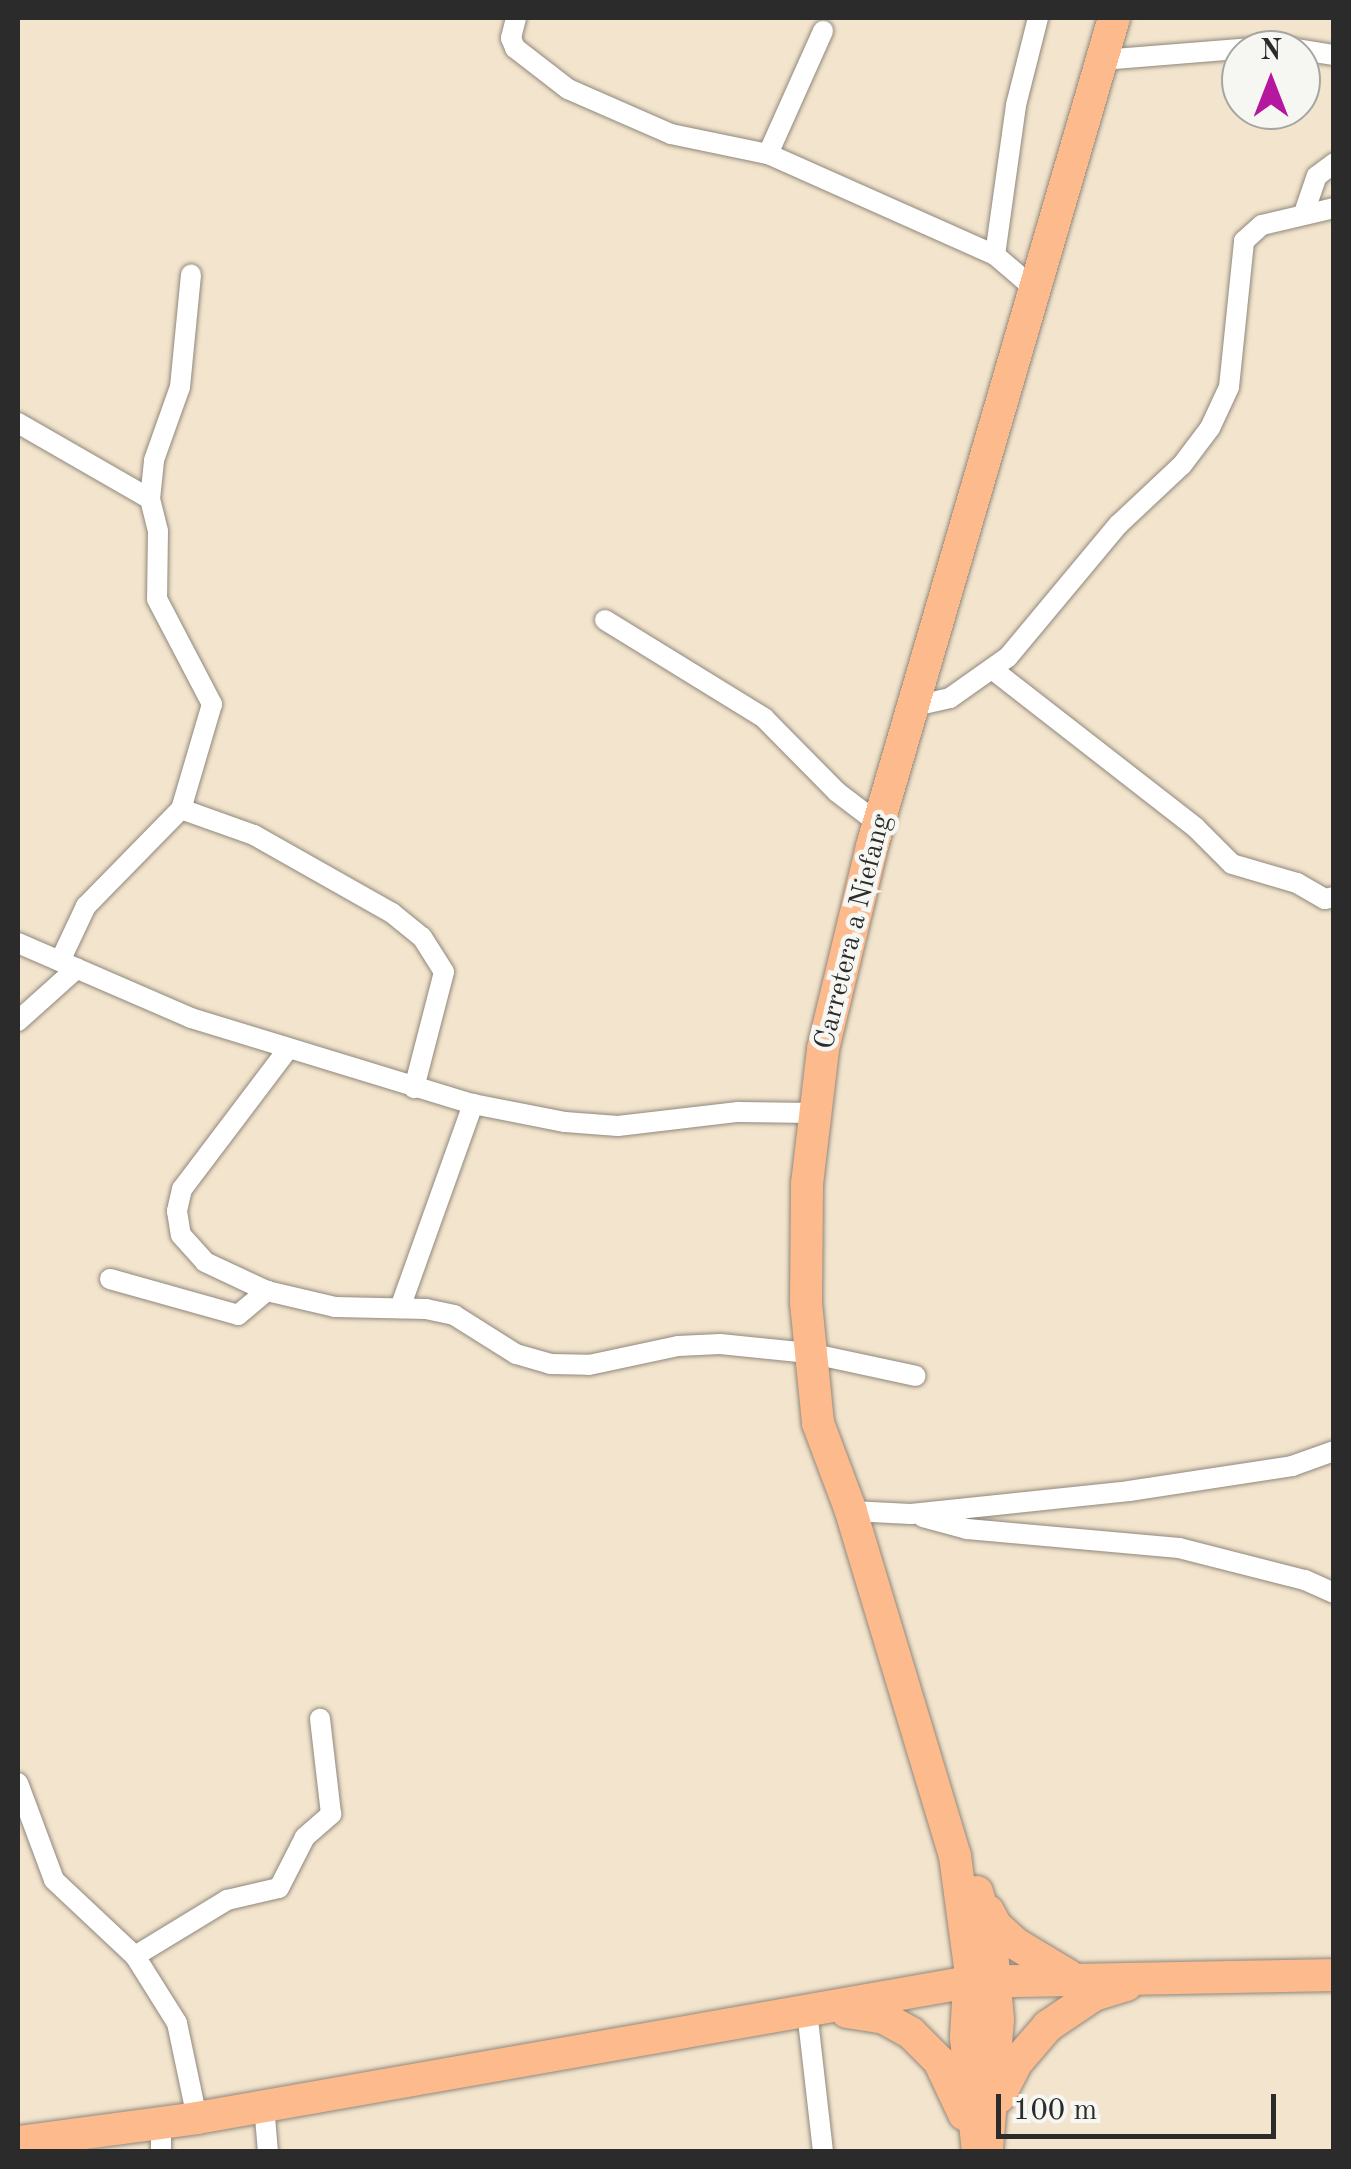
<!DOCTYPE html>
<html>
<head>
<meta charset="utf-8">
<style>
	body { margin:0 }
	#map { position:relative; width:1351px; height:2169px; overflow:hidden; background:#f3e4cd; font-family:"Old Standard TT",serif }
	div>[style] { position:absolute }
	.roads { filter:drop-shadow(0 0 2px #8f887c) drop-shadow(0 0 2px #8f887c) }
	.minor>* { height:20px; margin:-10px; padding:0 10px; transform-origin:10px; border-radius:10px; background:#fff }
	.primary>* { height:32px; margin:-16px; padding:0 16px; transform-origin:16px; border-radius:16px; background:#fcba8d }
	span { translate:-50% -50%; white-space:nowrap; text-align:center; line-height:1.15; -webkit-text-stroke:9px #f6f6f2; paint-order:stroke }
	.street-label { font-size:28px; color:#2b2b2b }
	.frame { position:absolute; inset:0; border:20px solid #2b2b2b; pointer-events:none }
	.north { position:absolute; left:1221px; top:30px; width:100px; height:100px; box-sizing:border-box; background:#f6f6f2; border:2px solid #a5a5a2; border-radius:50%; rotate:0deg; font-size:28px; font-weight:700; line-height:40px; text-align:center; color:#2b2b2b }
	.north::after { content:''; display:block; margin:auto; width:35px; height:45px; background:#b5179e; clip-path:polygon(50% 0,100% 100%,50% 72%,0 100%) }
	.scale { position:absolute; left:996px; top:2094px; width:280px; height:45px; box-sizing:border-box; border:5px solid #2b2b2b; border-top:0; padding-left:12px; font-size:30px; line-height:35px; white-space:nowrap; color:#2b2b2b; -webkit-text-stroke:8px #f6f6f2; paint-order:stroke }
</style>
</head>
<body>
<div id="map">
	<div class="roads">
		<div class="minor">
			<div style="left:516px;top:18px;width:21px;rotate:104deg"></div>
			<div style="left:511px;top:38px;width:11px;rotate:68deg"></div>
			<div style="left:515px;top:48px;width:67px;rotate:37.7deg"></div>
			<div style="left:568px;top:89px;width:112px;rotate:23.6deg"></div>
			<div style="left:671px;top:134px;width:99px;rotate:11.7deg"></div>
			<div style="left:768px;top:154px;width:248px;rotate:24deg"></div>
			<div style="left:995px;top:255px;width:54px;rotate:40.5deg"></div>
			<div style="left:1102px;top:60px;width:176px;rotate:-4.6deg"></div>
			<div style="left:1277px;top:46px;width:58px;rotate:9deg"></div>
			<div style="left:768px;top:154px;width:135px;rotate:-65.9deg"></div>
			<div style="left:1304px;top:213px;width:39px;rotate:-71deg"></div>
			<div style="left:1317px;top:176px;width:21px;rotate:-37deg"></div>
			<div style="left:995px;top:255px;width:151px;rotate:-82deg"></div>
			<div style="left:1016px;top:105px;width:90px;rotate:-75.8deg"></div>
			<div style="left:18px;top:423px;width:152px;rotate:29.9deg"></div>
			<div style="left:150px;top:499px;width:33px;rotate:76deg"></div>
			<div style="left:158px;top:531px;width:68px;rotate:90.8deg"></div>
			<div style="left:157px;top:599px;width:119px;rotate:62.4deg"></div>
			<div style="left:212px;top:704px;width:109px;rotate:106.4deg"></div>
			<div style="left:181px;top:809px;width:136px;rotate:134.4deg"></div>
			<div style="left:86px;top:906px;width:61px;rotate:115.3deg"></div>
			<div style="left:150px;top:499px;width:39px;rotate:-84deg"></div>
			<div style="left:154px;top:460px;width:77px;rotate:-70.4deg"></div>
			<div style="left:180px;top:387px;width:113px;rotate:-84.4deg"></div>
			<div style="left:605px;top:620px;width:187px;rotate:31.6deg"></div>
			<div style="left:764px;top:718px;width:104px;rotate:45.4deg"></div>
			<div style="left:837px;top:792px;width:53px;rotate:37.3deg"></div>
			<div style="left:992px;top:669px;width:257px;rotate:37.9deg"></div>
			<div style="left:1195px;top:827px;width:52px;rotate:45deg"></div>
			<div style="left:1232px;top:864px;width:68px;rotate:16.3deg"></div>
			<div style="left:1297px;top:883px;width:32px;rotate:30deg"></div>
			<div style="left:1325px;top:899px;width:9px;rotate:-13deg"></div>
			<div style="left:915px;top:706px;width:36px;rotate:-13deg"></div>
			<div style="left:950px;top:698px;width:71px;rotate:-35.3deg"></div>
			<div style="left:1008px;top:657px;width:172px;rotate:-50.2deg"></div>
			<div style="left:1118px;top:525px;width:88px;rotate:-43.2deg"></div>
			<div style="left:1182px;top:465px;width:46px;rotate:-52.9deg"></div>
			<div style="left:1210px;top:428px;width:45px;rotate:-65.1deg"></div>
			<div style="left:1229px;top:387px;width:147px;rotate:-84.1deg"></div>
			<div style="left:1244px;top:241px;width:24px;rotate:-42deg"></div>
			<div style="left:1262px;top:225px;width:74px;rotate:-13.3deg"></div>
			<div style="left:181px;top:809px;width:77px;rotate:19.6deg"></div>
			<div style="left:254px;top:835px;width:159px;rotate:29.5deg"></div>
			<div style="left:392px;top:913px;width:38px;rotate:39deg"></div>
			<div style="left:422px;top:937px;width:41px;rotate:57.8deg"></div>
			<div style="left:444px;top:972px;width:120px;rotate:104.5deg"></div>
			<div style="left:18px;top:943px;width:189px;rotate:23.4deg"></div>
			<div style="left:191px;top:1018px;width:295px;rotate:17deg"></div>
			<div style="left:473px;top:1104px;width:94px;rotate:11.1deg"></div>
			<div style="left:565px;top:1122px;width:53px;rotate:4.3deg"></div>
			<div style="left:618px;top:1126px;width:121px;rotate:-6.7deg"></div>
			<div style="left:738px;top:1112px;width:77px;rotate:0.7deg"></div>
			<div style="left:18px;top:1021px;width:79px;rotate:-41.9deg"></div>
			<div style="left:288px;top:1049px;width:176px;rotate:127.1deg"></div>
			<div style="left:182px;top:1189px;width:23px;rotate:103deg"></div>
			<div style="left:177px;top:1211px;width:24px;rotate:81deg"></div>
			<div style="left:181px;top:1235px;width:36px;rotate:48deg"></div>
			<div style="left:205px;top:1262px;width:68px;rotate:25.1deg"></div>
			<div style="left:267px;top:1291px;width:70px;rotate:13.2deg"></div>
			<div style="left:335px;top:1307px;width:91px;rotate:1.3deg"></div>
			<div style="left:426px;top:1309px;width:29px;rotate:12deg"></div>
			<div style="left:454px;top:1315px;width:73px;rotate:32.2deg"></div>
			<div style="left:516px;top:1354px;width:35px;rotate:16deg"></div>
			<div style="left:550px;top:1364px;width:39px;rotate:1deg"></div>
			<div style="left:589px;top:1365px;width:91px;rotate:-12.1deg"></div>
			<div style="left:678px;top:1346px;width:42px;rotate:-2.7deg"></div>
			<div style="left:720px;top:1344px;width:89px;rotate:5.8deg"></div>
			<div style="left:809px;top:1353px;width:109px;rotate:12.1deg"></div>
			<div style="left:110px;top:1279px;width:133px;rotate:15.7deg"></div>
			<div style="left:238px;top:1315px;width:38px;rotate:-40deg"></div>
			<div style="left:400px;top:1308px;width:217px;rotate:-70.3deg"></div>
			<div style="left:851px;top:1511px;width:60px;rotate:2.9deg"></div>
			<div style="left:911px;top:1514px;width:219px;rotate:-6deg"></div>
			<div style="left:1129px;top:1491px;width:165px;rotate:-8.7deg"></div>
			<div style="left:1292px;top:1466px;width:45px;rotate:-19.7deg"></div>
			<div style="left:923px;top:1517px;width:46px;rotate:15.3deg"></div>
			<div style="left:967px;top:1529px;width:213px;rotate:5.1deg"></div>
			<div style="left:1179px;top:1548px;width:130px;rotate:14.3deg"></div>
			<div style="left:1305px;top:1580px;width:32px;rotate:24deg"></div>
			<div style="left:18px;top:1783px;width:103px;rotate:69.6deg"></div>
			<div style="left:54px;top:1880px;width:111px;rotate:43.2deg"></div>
			<div style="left:135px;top:1956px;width:79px;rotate:57.9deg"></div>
			<div style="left:177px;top:2023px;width:97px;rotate:78.1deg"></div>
			<div style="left:135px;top:1956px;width:108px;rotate:-31.3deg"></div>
			<div style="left:227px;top:1900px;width:53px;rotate:-13deg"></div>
			<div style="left:279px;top:1888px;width:57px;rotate:-63deg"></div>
			<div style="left:305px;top:1837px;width:35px;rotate:-41deg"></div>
			<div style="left:331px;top:1814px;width:96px;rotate:-96.6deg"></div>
			<div style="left:807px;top:2011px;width:142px;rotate:83.5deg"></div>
			<div style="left:264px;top:2106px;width:46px;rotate:85deg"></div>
			<div style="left:161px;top:2123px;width:29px;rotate:90deg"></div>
		</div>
		<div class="primary">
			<div style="left:977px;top:1892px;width:50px;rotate:73.7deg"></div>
			<div style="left:991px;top:1940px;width:80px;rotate:85deg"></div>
			<div style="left:998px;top:2020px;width:129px;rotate:94.9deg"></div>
			<div style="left:988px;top:1911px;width:17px;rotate:62deg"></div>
			<div style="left:996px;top:1926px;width:27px;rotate:42deg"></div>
			<div style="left:1016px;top:1944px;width:62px;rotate:31.1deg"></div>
			<div style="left:847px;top:2012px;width:37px;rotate:9deg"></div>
			<div style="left:884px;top:2018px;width:31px;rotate:29deg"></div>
			<div style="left:911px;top:2033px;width:40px;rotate:45deg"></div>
			<div style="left:939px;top:2061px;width:59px;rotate:64.7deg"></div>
			<div style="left:999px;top:2097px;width:39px;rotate:-63deg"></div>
			<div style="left:1017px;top:2062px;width:48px;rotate:-49.3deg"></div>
			<div style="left:1048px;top:2026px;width:55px;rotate:-34deg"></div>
			<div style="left:1094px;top:1995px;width:34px;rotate:-17deg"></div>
			<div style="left:18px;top:2142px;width:181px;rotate:-7.6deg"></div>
			<div style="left:197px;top:2118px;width:784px;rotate:-9.99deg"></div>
			<div style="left:969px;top:1982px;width:365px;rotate:-1.1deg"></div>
			<div style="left:978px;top:2152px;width:116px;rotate:-96deg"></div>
			<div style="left:966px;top:2037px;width:70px;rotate:-86.7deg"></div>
			<div style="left:970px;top:1967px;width:112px;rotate:-97.7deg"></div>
			<div style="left:955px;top:1856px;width:360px;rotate:-106.8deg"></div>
			<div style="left:851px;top:1511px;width:94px;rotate:-110.6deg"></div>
			<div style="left:818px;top:1423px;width:122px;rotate:-95.7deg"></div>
			<div style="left:806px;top:1302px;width:118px;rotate:-89.5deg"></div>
			<div style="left:807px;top:1184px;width:136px;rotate:-83.2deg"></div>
			<div style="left:823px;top:1049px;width:209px;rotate:-76.4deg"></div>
			<div style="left:872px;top:846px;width:863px;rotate:-73.71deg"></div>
		</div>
	</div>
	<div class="street-label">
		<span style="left:854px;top:932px;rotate:-76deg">Carretera a Niefang</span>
	</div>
	<div class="frame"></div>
	<div class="north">N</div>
	<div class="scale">100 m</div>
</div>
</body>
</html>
